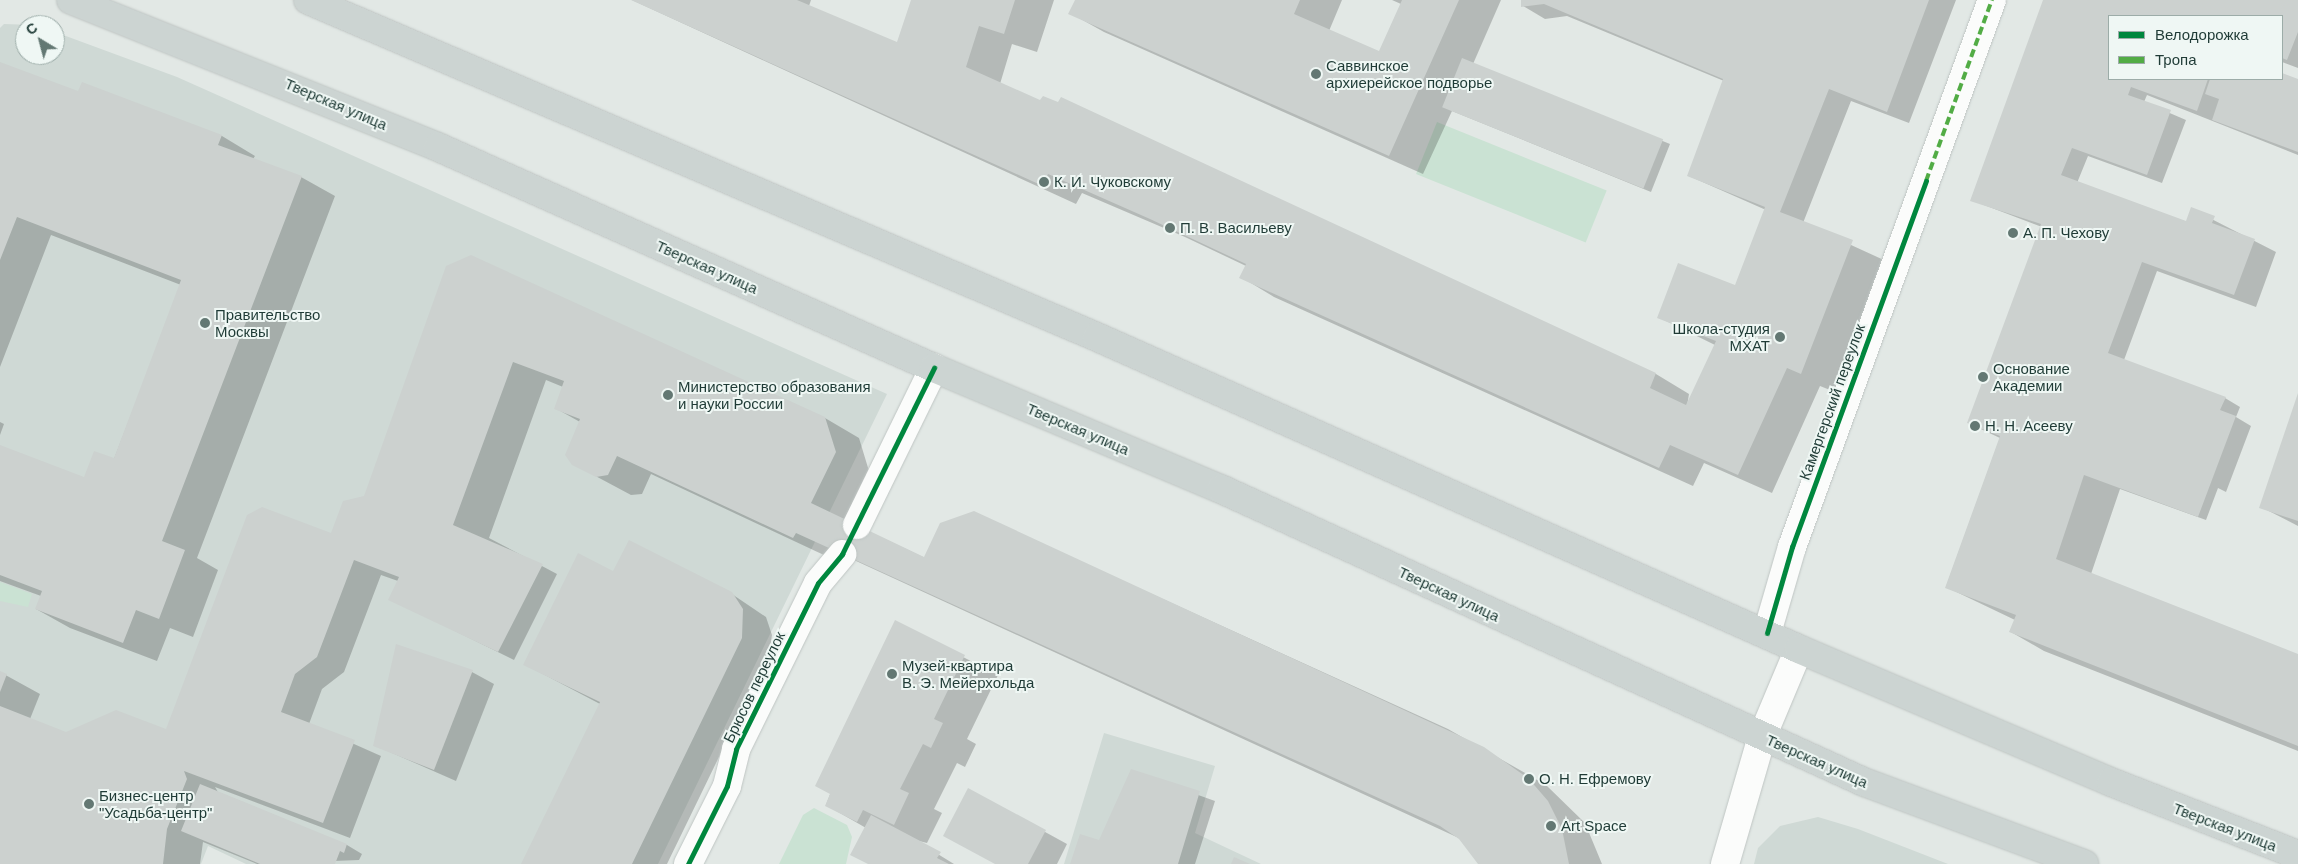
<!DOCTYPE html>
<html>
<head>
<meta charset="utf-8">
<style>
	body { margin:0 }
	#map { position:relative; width:2298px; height:864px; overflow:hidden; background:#e2e8e5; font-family:Helvetica,sans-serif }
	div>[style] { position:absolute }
	.built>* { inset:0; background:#cfd9d5 }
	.green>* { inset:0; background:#cae2d3; transform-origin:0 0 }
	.shadow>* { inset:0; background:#0003 }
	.building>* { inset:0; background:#ccd1cf; transform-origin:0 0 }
	.roads { filter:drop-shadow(0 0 1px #bfc5c3) drop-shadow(0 0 1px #bfc5c3) }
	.street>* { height:28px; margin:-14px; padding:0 14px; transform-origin:14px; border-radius:14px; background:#fbfcfb }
	.primary>* { height:28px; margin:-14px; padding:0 14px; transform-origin:14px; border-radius:14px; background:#ccd4d2 }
	.quiet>* { height:4px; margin-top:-2px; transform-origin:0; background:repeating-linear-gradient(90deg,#52ac45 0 8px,transparent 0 12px) }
	.cycleway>* { height:5px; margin:-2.5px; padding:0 2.5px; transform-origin:2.5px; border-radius:2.5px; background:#00873e }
	.dots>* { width:14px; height:14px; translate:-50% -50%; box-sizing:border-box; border:2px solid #eff7f4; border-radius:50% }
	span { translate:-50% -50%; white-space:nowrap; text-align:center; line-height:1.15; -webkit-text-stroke:4px #eff7f4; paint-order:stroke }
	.poi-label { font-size:15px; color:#1f3b36 }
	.left { translate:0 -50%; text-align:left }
	.right { translate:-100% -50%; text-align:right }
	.street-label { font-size:15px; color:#1f3b36 }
	.legend { position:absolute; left:2108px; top:15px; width:175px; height:65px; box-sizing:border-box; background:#eff7f4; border:1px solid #9caca8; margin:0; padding:6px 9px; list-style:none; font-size:15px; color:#1f3b36 }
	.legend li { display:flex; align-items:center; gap:10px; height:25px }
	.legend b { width:25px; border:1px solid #9caca8 }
	.north { position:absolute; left:15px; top:15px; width:50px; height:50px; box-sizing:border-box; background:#eff7f4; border:1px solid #9caca8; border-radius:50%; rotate:323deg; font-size:14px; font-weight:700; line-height:20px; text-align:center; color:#1f3b36 }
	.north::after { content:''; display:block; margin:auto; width:18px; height:22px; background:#637873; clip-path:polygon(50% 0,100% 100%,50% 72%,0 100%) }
</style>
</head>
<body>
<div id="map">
	<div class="built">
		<div style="clip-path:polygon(4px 24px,34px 25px,25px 25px,25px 55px,55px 55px,55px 32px,177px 77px,887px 394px,658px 864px,246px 864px,208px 846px,201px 864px,0 864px,0 28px)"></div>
		<div style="clip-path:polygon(1104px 733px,1215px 766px,1195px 833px,1261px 864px,1064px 864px)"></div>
		<div style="clip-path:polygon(1818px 817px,1858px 829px,1948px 864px,1754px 864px,1758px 848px,1780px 826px)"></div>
	</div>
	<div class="green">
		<div style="left:1437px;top:122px;width:183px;height:56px;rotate:22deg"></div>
		<div style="clip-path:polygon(0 582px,32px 594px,28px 607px,0 601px)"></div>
		<div style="clip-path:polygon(814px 808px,847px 825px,852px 837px,846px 864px,779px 864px,803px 815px)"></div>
	</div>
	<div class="shadow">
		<div style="clip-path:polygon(632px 0,811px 0,809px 6px,898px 44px,912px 0,1054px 0,1037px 52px,1012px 44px,1000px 84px,1041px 102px,1059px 104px,1061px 99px,1656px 374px,1689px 394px,1687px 406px,1715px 345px,1658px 317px,1736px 287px,1766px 210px,1689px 176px,1724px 81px,1567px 16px,1545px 19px,1523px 6px,1522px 0,1956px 0,1909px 123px,1851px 101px,1803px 223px,1886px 261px,1835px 392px,1820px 386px,1772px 493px,1704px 463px,1693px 486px,1274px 297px,1241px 277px,1246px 266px,1185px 237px,1082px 193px,1076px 204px)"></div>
		<div style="clip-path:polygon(1076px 0,1342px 0,1329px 31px,1379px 53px,1401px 4px,1392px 0,1501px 0,1473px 64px,1670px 144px,1651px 192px,1452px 111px,1423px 174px,1104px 32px,1070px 13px)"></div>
		<div style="clip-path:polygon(2045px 0,2298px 0,2298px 68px,2282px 62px,2282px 16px,2109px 16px,2109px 79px,2282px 79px,2282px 74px,2298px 81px,2298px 155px,2147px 95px,2144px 102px,2186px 120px,2162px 183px,2088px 156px,2077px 183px,2187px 222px,2192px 209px,2276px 252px,2256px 307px,2157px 271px,2124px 360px,2225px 398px,2240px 407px,2236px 417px,2251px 426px,2226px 492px,2218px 488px,2206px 520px,2120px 489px,2091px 574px,2298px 655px,2298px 751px,2044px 651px,2011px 632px,2015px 620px,1946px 587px,2000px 438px,1968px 423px,2042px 227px,1971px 200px)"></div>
		<div style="clip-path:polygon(0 64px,79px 93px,83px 84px,222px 136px,255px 156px,253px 159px,301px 177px,335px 196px,197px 558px,218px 570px,193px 637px,170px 628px,157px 661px,70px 628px,36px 609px,41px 596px,0 581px,0 446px,85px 479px,114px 459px,181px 285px,51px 235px,0 367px)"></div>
		<div style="clip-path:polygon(447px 267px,825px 418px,859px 438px,869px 471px,844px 520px,925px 558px,974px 513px,1448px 729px,1546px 785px,1585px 823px,1602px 864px,1479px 864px,1461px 839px,830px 549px,826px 556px,651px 474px,642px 494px,631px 495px,573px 464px,580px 422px,555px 408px,563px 387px,546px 380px,489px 538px,557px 574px,514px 660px,390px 599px,398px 581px,381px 575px,344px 672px,322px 689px,309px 724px,381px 756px,350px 838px,215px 787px,218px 792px,347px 845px,362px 854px,359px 860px,257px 864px,203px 842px,200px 864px,0 864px,0 672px,40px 694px,30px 719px,66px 733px,169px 732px,365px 498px)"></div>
		<div style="clip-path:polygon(2298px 396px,2298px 526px,2261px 507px)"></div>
		<div style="clip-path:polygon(0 422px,4px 424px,0 435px)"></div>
		<div style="clip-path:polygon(614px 572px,723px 588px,766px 617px,772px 635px,769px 654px,667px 864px,522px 864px,600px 704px,524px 664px)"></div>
		<div style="clip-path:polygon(895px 622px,998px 675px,967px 739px,976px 744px,965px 767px,957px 763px,934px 809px,942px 813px,927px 843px,915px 840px,954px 864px,869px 864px,866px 828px,826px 805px)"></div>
		<div style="clip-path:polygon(472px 672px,494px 684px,456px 781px,374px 745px)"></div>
		<div style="clip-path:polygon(1131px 771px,1215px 801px,1195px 864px,1072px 864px,1100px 841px)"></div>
		<div style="clip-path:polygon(969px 790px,1067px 844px,1057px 864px,996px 864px)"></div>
	</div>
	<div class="building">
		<div style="clip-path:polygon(631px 0,797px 0,897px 42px,911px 0,1015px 0,1004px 34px,979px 26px,966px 67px,1040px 100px,1043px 96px,1058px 102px,1061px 97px,1656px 373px,1650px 388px,1686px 405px,1716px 341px,1657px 318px,1678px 263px,1735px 285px,1765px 207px,1687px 176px,1723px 79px,1544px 4px,1521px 7px,1521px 0,1929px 0,1887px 112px,1829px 89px,1780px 212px,1853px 240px,1801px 374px,1787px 368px,1738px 475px,1670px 445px,1659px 468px,1239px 278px,1246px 264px,1150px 219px,1048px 174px,1043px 186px)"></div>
		<div style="clip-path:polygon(1075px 0,1300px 0,1294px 14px,1379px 51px,1402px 0,1459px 0,1389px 156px,1068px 14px)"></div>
		<div style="clip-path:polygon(2043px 0,2298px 0,2298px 32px,2287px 60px,2282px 58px,2282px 16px,2109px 16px,2109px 79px,2208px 79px,2197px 111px,2131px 87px,2128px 95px,2171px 110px,2147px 175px,2072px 148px,2061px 175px,2186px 221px,2191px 207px,2215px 216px,2212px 223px,2255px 239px,2234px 295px,2142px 262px,2108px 353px,2226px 397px,2220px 410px,2236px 416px,2198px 517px,2084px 475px,2056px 559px,2298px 654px,2298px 746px,2009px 632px,2016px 615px,1945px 588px,2000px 436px,1967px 423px,2041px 224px,1970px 201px)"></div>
		<div style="left:1462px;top:58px;width:217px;height:53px;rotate:22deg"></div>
		<div style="clip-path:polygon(0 62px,78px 91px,82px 82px,222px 135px,218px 145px,302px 176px,162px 541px,185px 550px,159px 619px,136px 610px,123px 643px,35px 609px,42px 591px,0 575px,0 445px,84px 477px,94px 451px,114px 458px,181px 280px,17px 217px,0 260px)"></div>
		<div style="clip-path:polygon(2282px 73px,2298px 79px,2298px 152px,2212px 120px,2219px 99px,2205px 94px,2210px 79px,2282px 79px)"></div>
		<div style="clip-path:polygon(471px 255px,825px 417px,836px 452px,811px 503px,924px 557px,940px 523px,974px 511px,1484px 747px,1529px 779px,1548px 801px,1562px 829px,1569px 864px,1478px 864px,1459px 839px,1440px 826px,796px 533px,793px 538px,617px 456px,608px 475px,596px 477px,572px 465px,565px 455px,580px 419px,554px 409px,564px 381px,513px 362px,453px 525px,543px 564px,498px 652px,388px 600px,399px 577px,354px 560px,317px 657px,295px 674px,281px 712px,355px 740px,323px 823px,184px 771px,187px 779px,167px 829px,163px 864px,0 864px,0 706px,66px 732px,116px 710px,166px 729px,247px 515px,262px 507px,331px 533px,343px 501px,364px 496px,446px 266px)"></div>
		<div style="clip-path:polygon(2298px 393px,2298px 521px,2259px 508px)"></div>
		<div style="clip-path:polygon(629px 540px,732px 592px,743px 609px,742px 638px,632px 864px,521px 864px,600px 702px,523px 665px,578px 553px,613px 571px)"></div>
		<div style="clip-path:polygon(895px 620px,965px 655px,934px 719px,943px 723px,931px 748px,923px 744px,900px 789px,909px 793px,894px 825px,863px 810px,857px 822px,825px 806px,830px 794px,815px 786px)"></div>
		<div style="clip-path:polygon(396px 644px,473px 670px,434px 770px,373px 746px)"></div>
		<div style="clip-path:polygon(0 671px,7px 674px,0 692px)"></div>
		<div style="clip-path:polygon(1131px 769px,1200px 791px,1178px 864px,1070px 864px,1080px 834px,1099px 840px)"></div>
		<div style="clip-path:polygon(200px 784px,347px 844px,344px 853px,340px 851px,335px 864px,260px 864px,181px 831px)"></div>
		<div style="clip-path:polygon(968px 788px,1046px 830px,1028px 864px,995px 864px,943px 836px)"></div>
		<div style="clip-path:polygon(871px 815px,941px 852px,937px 858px,949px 864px,868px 864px,850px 855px)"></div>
		<div style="clip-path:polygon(1234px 857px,1250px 864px,1231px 864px)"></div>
	</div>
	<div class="roads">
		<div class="street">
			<div style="left:857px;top:525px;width:175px;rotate:-63.9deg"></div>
			<div style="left:1767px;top:633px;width:90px;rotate:-73.8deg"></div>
			<div style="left:1792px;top:547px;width:582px;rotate:-69.92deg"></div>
			<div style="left:688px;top:864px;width:87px;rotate:-63.4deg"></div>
			<div style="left:727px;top:786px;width:38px;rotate:-76deg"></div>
			<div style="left:736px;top:749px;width:185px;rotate:-63.7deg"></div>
			<div style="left:818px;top:583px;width:38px;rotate:-50deg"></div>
			<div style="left:1725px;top:864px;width:132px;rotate:-73.8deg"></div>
			<div style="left:1762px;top:737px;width:95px;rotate:-67.2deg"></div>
		</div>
		<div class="primary">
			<div style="left:71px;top:0;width:395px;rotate:21.8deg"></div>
			<div style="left:438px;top:147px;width:543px;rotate:24.02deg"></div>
			<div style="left:934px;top:368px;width:311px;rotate:22.9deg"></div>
			<div style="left:1221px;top:489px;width:707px;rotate:24.5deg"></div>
			<div style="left:1864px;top:782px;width:235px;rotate:20.4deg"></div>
			<div style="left:308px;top:0;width:858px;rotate:23.13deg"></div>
			<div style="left:1097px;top:337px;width:768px;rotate:23.96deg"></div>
			<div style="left:1799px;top:649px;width:339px;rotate:23.1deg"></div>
			<div style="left:2111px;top:782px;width:201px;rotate:21.3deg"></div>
		</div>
	</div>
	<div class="quiet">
		<div style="left:1926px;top:181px;width:193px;rotate:-70deg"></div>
	</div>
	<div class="cycleway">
		<div style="left:1767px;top:633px;width:90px;rotate:-73.8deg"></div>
		<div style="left:1792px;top:547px;width:390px;rotate:-69.9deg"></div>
		<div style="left:688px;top:864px;width:87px;rotate:-63.4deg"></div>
		<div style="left:727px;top:786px;width:38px;rotate:-76deg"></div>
		<div style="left:736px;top:749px;width:185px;rotate:-63.7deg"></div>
		<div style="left:818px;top:583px;width:38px;rotate:-50deg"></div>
		<div style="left:842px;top:554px;width:208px;rotate:-63.7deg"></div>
	</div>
	<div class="dots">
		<div style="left:1316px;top:74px;background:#637873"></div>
		<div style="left:1044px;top:182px;background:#637873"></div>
		<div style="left:1170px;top:228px;background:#637873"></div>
		<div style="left:2013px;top:233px;background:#637873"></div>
		<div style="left:205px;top:323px;background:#637873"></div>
		<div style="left:1780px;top:337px;background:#637873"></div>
		<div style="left:1983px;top:377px;background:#637873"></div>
		<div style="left:668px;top:395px;background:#637873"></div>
		<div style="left:1975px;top:426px;background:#637873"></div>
		<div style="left:892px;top:674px;background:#637873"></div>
		<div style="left:1529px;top:779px;background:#637873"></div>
		<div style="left:89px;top:804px;background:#637873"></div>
		<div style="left:1551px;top:826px;background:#637873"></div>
	</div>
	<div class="poi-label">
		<span class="left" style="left:1326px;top:74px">Саввинское<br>архиерейское подворье</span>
		<span class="left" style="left:1054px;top:182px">К. И. Чуковскому</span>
		<span class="left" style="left:1180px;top:228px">П. В. Васильеву</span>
		<span class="left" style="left:2023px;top:233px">А. П. Чехову</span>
		<span class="left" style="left:215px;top:323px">Правительство<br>Москвы</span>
		<span class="right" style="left:1770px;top:337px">Школа-студия<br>МХАТ</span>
		<span class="left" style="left:1993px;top:377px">Основание<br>Академии</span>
		<span class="left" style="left:678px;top:395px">Министерство образования<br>и науки России</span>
		<span class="left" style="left:1985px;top:426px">Н. Н. Асееву</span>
		<span class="left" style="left:902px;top:674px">Музей-квартира<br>В. Э. Мейерхольда</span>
		<span class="left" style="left:1539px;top:779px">О. Н. Ефремову</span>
		<span class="left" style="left:99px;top:804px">Бизнес-центр<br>"Усадьба-центр"</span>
		<span class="left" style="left:1561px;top:826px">Art Space</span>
	</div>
	<div class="street-label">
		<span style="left:336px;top:104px;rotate:23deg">Тверская улица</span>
		<span style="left:707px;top:267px;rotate:24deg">Тверская улица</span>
		<span style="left:1832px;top:402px;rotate:-70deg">Камергерский переулок</span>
		<span style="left:1078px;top:429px;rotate:23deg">Тверская улица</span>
		<span style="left:1449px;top:594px;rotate:25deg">Тверская улица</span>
		<span style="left:754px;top:687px;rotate:-64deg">Брюсов переулок</span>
		<span style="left:1817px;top:761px;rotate:24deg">Тверская улица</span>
		<span style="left:2225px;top:827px;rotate:21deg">Тверская улица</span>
	</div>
	<ul class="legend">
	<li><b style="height:6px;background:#00873e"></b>Велодорожка</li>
	<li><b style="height:6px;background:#52ac45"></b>Тропа</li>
	</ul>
	<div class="north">С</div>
</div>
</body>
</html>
